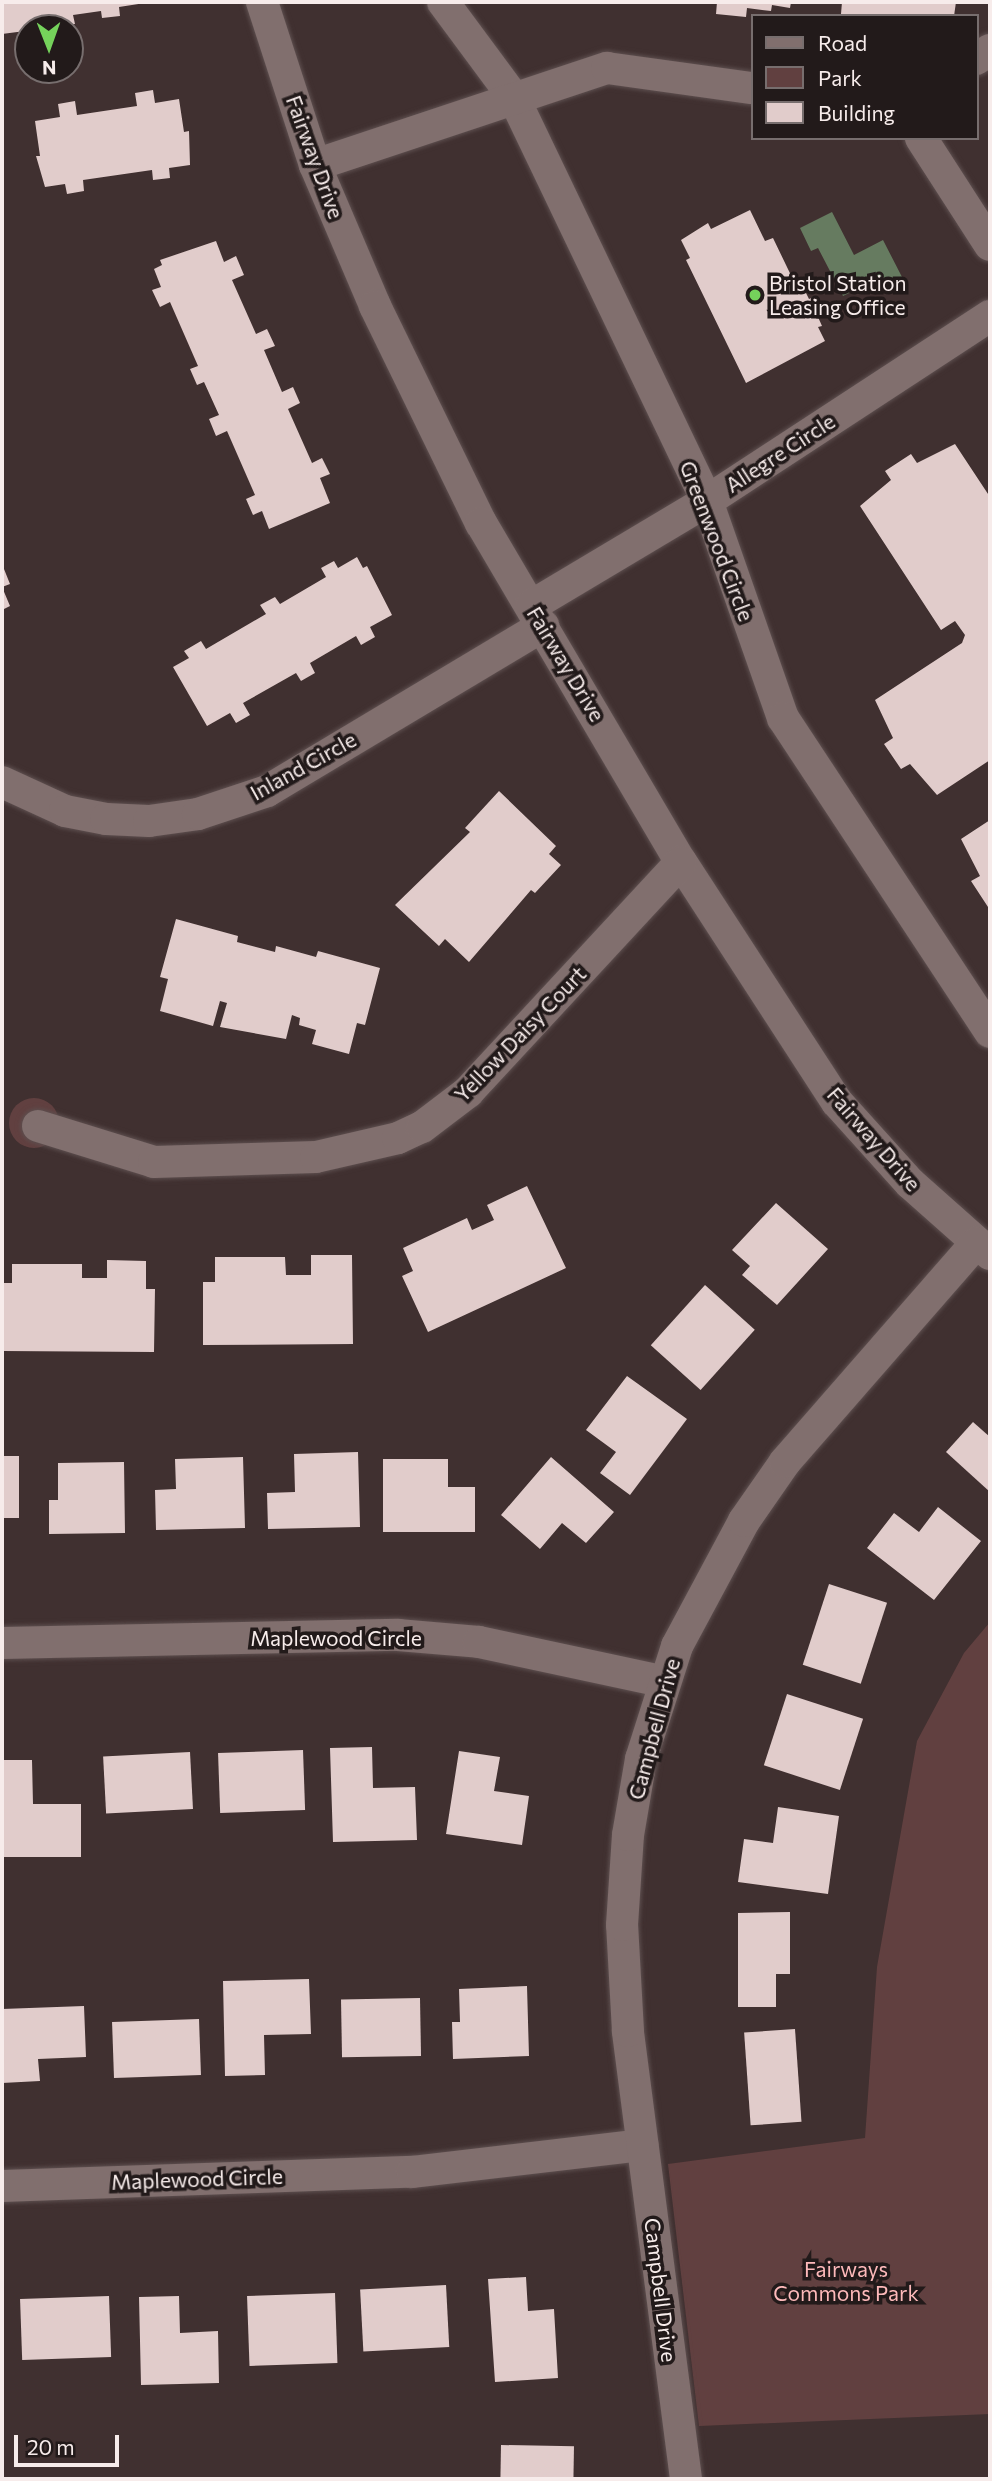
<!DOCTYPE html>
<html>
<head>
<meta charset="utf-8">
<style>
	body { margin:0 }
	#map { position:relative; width:992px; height:2481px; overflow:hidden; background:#403030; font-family:Commissioner,sans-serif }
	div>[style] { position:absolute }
	.green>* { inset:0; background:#614040 }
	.round { border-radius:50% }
	.water>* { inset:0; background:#667b60 }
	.building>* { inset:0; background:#e1cccb; transform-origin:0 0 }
	.roads { filter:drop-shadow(0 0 2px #5d4f4f) drop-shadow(0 0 2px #5d4f4f) }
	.minor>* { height:32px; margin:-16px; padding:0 16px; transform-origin:16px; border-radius:16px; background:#816f6e }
	.dots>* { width:19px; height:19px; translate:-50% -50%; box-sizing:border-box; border:4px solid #221a1a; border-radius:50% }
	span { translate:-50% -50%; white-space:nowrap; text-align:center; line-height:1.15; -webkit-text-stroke:7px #221a1a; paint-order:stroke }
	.street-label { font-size:21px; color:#f7eceb }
	.poi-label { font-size:21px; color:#f7eceb }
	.left { translate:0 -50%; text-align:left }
	.park-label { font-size:21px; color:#fdb9ba }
	.frame { position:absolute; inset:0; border:4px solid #f7eceb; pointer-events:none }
	.legend { position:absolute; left:751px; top:14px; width:228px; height:126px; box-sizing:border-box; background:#221a1a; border:2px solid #776e6e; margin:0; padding:9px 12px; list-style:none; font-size:21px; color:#f7eceb }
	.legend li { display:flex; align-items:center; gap:14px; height:35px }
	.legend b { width:35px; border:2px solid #776e6e }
	.north { position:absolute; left:14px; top:14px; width:70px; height:70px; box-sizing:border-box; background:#221a1a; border:2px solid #776e6e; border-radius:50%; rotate:179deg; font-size:19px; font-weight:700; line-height:28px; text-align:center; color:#f7eceb }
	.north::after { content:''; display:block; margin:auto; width:24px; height:32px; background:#75d25b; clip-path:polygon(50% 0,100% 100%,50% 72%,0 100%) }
	.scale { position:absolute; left:14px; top:2435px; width:105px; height:32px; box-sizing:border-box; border:4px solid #f7eceb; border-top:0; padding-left:9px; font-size:21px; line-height:24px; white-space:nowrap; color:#f7eceb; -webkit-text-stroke:5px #221a1a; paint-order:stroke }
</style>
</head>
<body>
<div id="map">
	<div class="green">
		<div class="round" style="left:9px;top:1098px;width:50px;height:50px"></div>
		<div style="clip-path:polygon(990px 1622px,990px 2414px,699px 2426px,668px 2164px,865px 2138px,877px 1967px,917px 1741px,964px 1653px)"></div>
	</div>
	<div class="water">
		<div style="clip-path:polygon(832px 212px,854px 255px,883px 240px,902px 277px,879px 287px,875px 280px,843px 296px,818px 248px,811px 251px,800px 228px)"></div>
	</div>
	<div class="building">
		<div style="clip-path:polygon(2px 2px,144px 2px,145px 3px,119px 7px,120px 16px,102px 18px,101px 11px,73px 15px,75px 24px,28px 28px,27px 38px,25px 31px,2px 34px)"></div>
		<div style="clip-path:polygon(717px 2px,791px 2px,790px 8px,772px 5px,771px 11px,747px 8px,746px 17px,716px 14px)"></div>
		<div style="clip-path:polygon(842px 2px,956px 2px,954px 16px,841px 14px)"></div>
		<div style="clip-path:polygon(153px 90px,155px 103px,179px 99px,184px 132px,189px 131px,190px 165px,169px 168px,170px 178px,153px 180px,152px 170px,83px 180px,84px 191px,67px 194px,65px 184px,45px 187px,36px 156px,40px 156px,35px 121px,60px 117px,58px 104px,75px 101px,77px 115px,137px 106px,135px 93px)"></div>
		<div style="clip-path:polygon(750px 210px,765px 241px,773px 238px,800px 294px,805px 291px,809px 299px,814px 297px,823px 315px,818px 317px,822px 326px,818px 327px,825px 341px,746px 383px,686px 260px,690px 258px,681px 240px,708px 223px,711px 229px)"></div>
		<div style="clip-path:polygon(216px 241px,224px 262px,236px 256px,244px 275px,232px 280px,256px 334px,267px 329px,275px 346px,264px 350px,282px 392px,293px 387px,300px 403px,288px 409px,312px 463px,322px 458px,330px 474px,320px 478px,330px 503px,269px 529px,262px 511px,253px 515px,246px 499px,255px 495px,227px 431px,216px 436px,209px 419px,219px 415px,204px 382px,197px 385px,190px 369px,198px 366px,170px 302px,160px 307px,152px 290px,161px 287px,154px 269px,162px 265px,160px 260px)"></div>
		<div style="clip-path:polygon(955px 444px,990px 497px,990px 760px,937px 795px,910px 764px,901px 769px,884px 744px,893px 738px,875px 700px,962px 643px,965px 635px,955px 621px,941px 630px,860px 506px,891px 480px,885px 471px,911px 454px,917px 463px)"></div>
		<div style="clip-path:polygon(357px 557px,363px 568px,367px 566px,392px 615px,370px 627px,375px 637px,361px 645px,356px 636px,310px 663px,315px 673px,301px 681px,296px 673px,243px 703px,250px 715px,236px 723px,230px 713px,207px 726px,173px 667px,189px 658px,184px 651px,201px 641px,206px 649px,266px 614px,260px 605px,275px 597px,280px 604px,326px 577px,321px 568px,334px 561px,338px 568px)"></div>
		<div style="clip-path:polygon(2px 564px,10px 584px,2px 587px,10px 606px,2px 610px)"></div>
		<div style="clip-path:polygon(499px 791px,556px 846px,549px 854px,561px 865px,535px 893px,531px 890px,469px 962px,445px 939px,439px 946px,395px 905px,470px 832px,465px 828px)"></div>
		<div style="clip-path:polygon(990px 820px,990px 905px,988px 907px,971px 881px,980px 876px,961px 839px)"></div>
		<div style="clip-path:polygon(176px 919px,238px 936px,237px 942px,275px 952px,276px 946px,316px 957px,318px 951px,380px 968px,365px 1025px,357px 1023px,349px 1054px,312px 1044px,316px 1030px,299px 1025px,300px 1018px,292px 1015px,286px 1039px,220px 1027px,227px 1003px,220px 1001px,213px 1026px,160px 1011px,168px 979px,160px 977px)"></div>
		<div style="clip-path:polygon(527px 1186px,566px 1268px,428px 1332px,402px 1276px,413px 1271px,403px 1248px,467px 1218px,472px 1230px,494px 1220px,487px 1205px)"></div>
		<div style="clip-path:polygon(776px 1203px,828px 1249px,777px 1305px,742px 1275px,750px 1266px,732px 1250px)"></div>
		<div style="clip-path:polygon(311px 1255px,352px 1255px,353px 1344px,203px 1345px,203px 1282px,215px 1282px,215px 1257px,285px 1257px,286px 1275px,311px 1275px)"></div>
		<div style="clip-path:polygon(107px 1260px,146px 1261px,146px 1289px,155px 1289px,154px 1352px,2px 1351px,2px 1283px,12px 1283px,12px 1264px,82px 1264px,82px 1278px,107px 1278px)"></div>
		<div style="left:705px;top:1285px;width:67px;height:81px;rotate:42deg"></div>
		<div style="clip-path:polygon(627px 1376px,687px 1419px,630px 1495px,600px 1473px,616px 1452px,586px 1430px)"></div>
		<div style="clip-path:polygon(973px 1422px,990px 1437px,990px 1492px,946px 1452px)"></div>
		<div style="clip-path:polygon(358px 1452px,360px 1527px,268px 1529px,267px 1493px,295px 1492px,294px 1454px)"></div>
		<div style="left:2px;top:1456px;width:17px;height:62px"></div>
		<div style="clip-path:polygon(243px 1457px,245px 1528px,156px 1530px,155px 1490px,176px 1489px,175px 1459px)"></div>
		<div style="clip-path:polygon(551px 1457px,614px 1512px,586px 1543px,562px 1523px,540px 1549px,501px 1515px)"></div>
		<div style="clip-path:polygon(383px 1459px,448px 1459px,448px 1487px,475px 1487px,475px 1532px,383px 1532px)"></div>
		<div style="clip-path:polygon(124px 1462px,125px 1533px,49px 1534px,49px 1500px,58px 1500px,58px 1463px)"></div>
		<div style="clip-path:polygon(938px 1507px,981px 1541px,934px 1600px,867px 1548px,894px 1513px,919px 1532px)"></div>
		<div style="left:829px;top:1584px;width:61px;height:85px;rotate:18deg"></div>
		<div style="left:787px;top:1694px;width:80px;height:75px;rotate:18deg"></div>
		<div style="clip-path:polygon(372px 1747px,373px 1788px,415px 1787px,417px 1840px,333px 1842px,330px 1748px)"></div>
		<div style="left:303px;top:1750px;width:60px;height:85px;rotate:88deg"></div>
		<div style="clip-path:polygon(459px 1751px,500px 1757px,494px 1791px,529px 1796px,522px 1845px,446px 1834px)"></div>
		<div style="left:190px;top:1752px;width:57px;height:87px;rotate:87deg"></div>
		<div style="clip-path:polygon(2px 1760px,32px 1760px,33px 1804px,81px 1804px,81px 1857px,2px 1857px)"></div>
		<div style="clip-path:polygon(778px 1807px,839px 1816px,828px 1894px,738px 1882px,744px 1839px,773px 1843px)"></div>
		<div style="clip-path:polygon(790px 1912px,790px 1974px,776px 1974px,776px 2007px,738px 2007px,738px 1913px)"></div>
		<div style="clip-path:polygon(309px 1979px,311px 2034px,264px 2035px,265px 2075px,225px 2076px,223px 1981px)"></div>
		<div style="clip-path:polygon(527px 1986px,529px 2056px,453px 2059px,452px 2022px,460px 2022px,459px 1989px)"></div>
		<div style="left:420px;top:1998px;width:58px;height:79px;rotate:89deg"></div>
		<div style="clip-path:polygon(84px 2006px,86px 2057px,38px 2059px,40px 2081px,2px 2083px,2px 2009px)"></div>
		<div style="left:199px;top:2019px;width:56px;height:87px;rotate:88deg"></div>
		<div style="left:795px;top:2029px;width:93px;height:51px;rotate:86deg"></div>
		<div style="clip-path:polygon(526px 2277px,528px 2311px,554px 2309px,558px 2378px,495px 2382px,488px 2279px)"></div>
		<div style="left:446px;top:2285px;width:62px;height:86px;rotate:87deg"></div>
		<div style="left:335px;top:2293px;width:70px;height:88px;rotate:88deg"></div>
		<div style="left:109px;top:2296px;width:61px;height:89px;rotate:88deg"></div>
		<div style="clip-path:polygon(179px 2296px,180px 2333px,218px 2331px,219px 2383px,141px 2385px,139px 2297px)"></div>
		<div style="left:501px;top:2445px;width:73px;height:34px;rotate:1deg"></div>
	</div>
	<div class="roads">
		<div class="minor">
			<div style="left:262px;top:2px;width:171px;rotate:72deg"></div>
			<div style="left:315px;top:165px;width:153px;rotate:66.9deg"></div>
			<div style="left:375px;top:306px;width:242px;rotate:64deg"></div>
			<div style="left:481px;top:523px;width:394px;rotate:59.5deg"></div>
			<div style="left:681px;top:862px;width:286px;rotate:57deg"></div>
			<div style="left:837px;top:1102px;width:109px;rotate:48deg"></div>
			<div style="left:910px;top:1183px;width:107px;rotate:41.6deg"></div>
			<div style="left:443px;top:2px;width:119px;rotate:53.5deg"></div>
			<div style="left:514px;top:98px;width:447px;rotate:64.4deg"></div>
			<div style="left:707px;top:501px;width:230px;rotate:70.7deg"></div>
			<div style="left:783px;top:718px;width:376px;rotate:56.6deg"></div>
			<div style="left:976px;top:59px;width:17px;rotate:-33deg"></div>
			<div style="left:921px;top:138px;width:127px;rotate:57.2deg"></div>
			<div style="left:315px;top:165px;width:308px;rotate:-18.4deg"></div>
			<div style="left:607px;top:68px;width:146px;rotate:7.9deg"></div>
			<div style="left:531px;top:606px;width:205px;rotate:-30.8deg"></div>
			<div style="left:707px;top:501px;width:338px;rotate:-33.2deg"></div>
			<div style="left:2px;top:782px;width:69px;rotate:24.7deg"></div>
			<div style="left:65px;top:811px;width:42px;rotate:11deg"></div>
			<div style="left:106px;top:819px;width:43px;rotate:2.7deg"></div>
			<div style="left:149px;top:821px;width:49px;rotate:-8.1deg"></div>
			<div style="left:198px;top:814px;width:73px;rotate:-18.4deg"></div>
			<div style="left:267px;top:791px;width:322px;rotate:-30.9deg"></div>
			<div style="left:38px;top:1126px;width:121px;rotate:17.2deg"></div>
			<div style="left:154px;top:1162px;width:162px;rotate:-1.8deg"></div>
			<div style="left:316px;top:1157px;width:84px;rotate:-13deg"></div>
			<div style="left:398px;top:1138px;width:26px;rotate:-25deg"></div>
			<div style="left:422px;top:1127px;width:58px;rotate:-37.3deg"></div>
			<div style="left:468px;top:1092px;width:313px;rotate:-47.2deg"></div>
			<div style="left:2px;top:1643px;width:396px;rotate:-1.2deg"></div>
			<div style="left:398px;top:1635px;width:81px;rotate:4.9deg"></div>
			<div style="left:479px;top:1642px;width:190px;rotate:12.1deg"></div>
			<div style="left:2px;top:2186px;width:410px;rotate:-2deg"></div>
			<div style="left:412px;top:2172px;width:232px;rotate:-6.7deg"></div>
			<div style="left:686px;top:2479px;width:452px;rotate:-97.4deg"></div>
			<div style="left:628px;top:2031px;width:106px;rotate:-93.2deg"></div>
			<div style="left:622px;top:1925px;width:90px;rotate:-86.2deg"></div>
			<div style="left:628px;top:1835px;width:77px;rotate:-80.3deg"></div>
			<div style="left:641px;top:1759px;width:119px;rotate:-72.3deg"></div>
			<div style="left:677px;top:1646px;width:142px;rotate:-61.8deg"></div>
			<div style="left:744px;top:1521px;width:72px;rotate:-55.2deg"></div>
			<div style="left:785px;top:1462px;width:291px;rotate:-48.9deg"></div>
		</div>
	</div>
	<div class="dots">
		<div style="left:755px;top:295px;background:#75d25b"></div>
	</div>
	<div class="street-label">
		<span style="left:315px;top:157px;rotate:70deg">Fairway Drive</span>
		<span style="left:780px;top:453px;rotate:-33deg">Allegre Circle</span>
		<span style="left:717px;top:541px;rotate:69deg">Greenwood Circle</span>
		<span style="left:566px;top:664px;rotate:59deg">Fairway Drive</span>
		<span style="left:303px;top:766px;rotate:-29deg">Inland Circle</span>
		<span style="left:520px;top:1034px;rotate:-46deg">Yellow Daisy Court</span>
		<span style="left:874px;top:1139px;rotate:49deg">Fairway Drive</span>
		<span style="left:336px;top:1638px">Maplewood Circle</span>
		<span style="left:654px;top:1729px;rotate:-75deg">Campbell Drive</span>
		<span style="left:197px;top:2179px;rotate:-2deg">Maplewood Circle</span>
		<span style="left:661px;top:2290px;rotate:83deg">Campbell Drive</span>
	</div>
	<div class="poi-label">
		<span class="left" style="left:769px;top:295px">Bristol Station<br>Leasing Office</span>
	</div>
	<div class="park-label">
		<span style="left:846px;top:2281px">Fairways<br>Commons Park</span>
	</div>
	<div class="frame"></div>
	<ul class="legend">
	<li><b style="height:9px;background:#816f6e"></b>Road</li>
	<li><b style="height:19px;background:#614040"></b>Park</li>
	<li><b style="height:19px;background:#e1cccb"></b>Building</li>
	</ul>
	<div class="north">N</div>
	<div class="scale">20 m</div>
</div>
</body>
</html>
